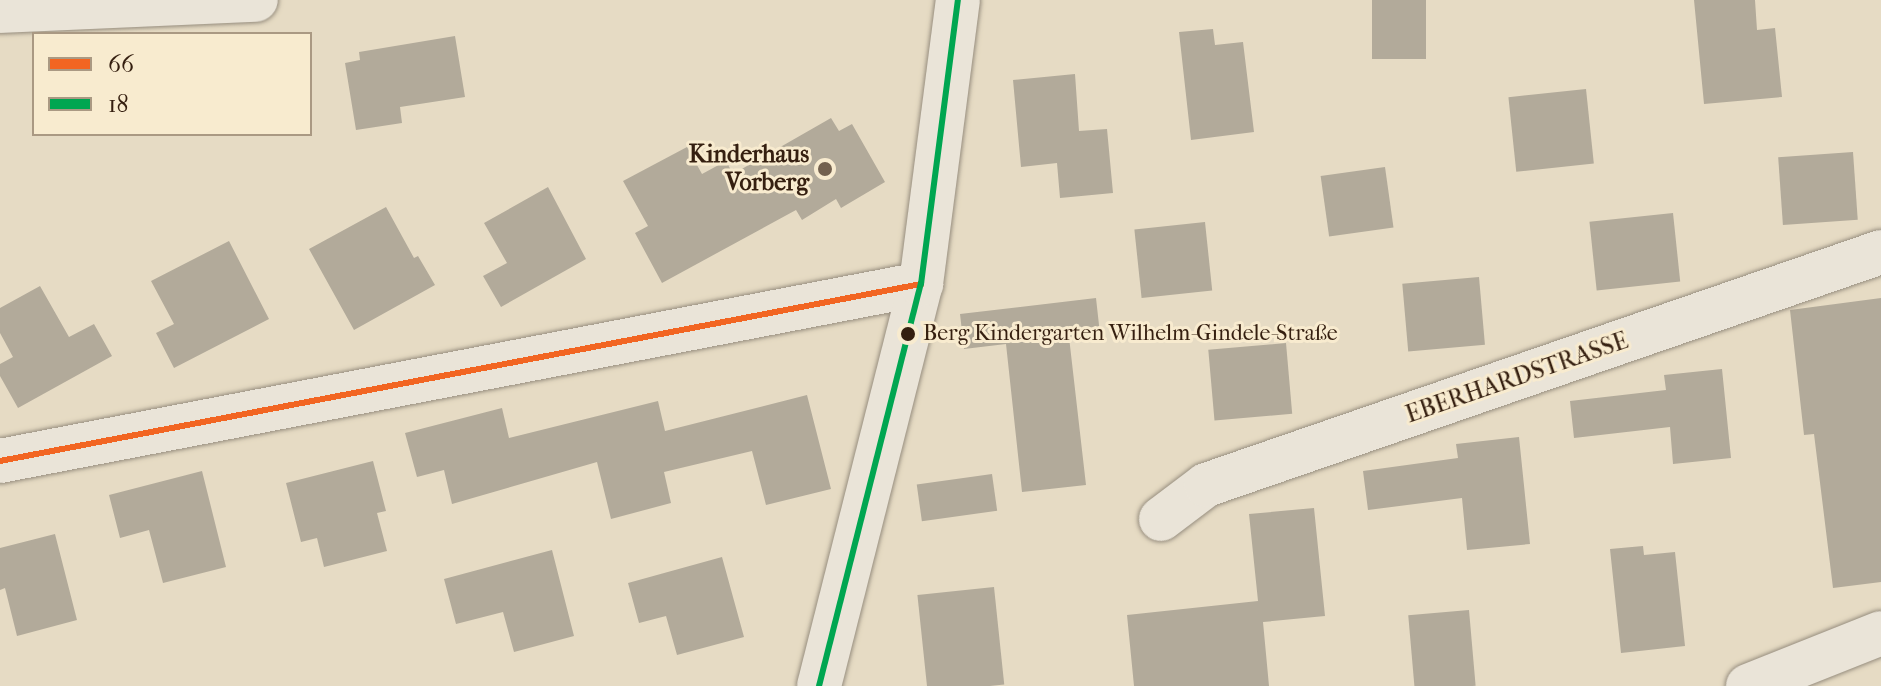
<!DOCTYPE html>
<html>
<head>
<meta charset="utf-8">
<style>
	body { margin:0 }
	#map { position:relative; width:1881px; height:686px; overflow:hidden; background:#e6dbc4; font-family:"IM FELL French Canon",serif }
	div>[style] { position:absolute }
	.building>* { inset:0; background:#b2aa9a; transform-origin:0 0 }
	.roads { filter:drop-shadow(0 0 2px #978e7f) drop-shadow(0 0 2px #978e7f) }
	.street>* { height:44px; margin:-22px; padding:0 22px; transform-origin:22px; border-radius:22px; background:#eae4d8 }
	.bus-1>* { height:6px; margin:-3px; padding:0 3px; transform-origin:3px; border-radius:3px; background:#f26522 }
	.bus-2>* { height:6px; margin:-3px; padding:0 3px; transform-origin:3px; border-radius:3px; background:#00a651 }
	.dots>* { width:22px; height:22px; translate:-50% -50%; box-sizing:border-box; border:4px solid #f8ebcf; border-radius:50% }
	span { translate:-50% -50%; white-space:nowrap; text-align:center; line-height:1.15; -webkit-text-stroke:6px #f8ebcf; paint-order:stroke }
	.bus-label { font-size:22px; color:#351f10 }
	.left { translate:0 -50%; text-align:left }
	.poi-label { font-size:24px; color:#351f10; font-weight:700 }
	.right { translate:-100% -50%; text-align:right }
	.street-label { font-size:24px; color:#351f10 }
	.legend { position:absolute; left:32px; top:32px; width:280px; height:104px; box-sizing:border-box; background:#f8ebcf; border:2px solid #aa9983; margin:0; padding:10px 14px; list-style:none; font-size:24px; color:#351f10 }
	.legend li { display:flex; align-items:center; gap:16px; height:40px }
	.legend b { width:40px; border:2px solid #aa9983 }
</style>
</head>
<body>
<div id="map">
	<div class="building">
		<div style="left:1372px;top:0;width:54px;height:59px"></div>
		<div style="clip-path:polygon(1694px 0,1755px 0,1757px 30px,1775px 28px,1782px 97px,1704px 104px)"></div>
		<div style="clip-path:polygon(1213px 29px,1215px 45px,1243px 42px,1254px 132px,1191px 140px,1179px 32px)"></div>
		<div style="clip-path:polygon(455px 36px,465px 97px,400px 107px,402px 123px,356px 130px,345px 63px,360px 60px,359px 52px)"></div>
		<div style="clip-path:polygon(1075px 74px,1079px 131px,1107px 129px,1113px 193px,1060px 198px,1057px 163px,1021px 167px,1013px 80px)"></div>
		<div style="left:1586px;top:89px;width:75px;height:78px;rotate:84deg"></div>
		<div style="clip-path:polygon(831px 118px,839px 131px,852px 124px,885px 182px,841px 208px,836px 199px,802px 220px,796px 210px,662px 283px,635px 233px,648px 226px,623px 181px,687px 147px,702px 174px,726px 161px,733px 174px)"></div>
		<div style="left:1853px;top:152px;width:68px;height:75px;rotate:86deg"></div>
		<div style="left:1385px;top:167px;width:61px;height:65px;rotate:82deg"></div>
		<div style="clip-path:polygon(548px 187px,586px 259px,501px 307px,483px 276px,507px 263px,484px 223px)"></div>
		<div style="clip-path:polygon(386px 207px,414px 258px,418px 256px,435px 285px,354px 330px,309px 249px)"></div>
		<div style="left:1673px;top:213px;width:69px;height:84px;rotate:84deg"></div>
		<div style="left:1205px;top:222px;width:69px;height:71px;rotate:84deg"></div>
		<div style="clip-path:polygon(229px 241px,269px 319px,174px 368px,156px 333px,174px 324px,151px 281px)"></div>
		<div style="left:1479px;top:277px;width:68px;height:77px;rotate:85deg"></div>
		<div style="clip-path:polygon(40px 286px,69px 337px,94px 324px,112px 356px,18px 408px,0 376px,0 364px,13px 357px,0 333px,0 308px)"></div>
		<div style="clip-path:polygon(1096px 298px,1100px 334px,1069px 337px,1086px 485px,1022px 492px,1006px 344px,964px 349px,960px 314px)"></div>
		<div style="clip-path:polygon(1881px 298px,1881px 582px,1833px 588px,1814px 434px,1804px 435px,1790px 310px)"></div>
		<div style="left:1286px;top:343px;width:71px;height:78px;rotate:85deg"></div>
		<div style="clip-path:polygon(1722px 369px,1731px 458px,1673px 464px,1670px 427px,1574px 438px,1570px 401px,1666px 390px,1664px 375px)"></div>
		<div style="clip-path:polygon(807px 395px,831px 489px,766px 505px,752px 451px,664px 472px,671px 503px,611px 519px,597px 462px,452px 504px,444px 470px,417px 477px,405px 433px,502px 408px,509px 438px,658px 401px,665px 431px)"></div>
		<div style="clip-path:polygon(1519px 437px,1530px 544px,1467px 550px,1462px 498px,1368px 510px,1363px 471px,1458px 458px,1456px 444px)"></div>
		<div style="clip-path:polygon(373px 461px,386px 511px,377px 513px,387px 551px,324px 567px,317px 538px,301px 542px,286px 483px)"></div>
		<div style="clip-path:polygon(202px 471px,226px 567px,163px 583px,149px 530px,120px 538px,109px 495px)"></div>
		<div style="left:992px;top:474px;width:37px;height:76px;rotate:82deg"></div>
		<div style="clip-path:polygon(1314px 508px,1325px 616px,1263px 622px,1269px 686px,1134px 686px,1127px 615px,1258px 601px,1249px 514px)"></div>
		<div style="clip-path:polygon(55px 534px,77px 620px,17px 636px,5px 588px,0 590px,0 548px)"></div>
		<div style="clip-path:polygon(1643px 546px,1644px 555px,1675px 552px,1685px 646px,1621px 653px,1610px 549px)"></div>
		<div style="clip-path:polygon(552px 550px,574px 636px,514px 652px,503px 612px,456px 624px,444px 579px)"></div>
		<div style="clip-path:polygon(722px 557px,744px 637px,677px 655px,666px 616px,639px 623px,628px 583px)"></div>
		<div style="left:994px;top:587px;width:98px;height:77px;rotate:84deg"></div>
		<div style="left:1469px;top:610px;width:76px;height:61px;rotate:85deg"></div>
	</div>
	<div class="roads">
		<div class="street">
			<div style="left:0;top:11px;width:256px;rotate:-2.5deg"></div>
			<div style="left:0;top:461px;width:938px;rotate:-10.88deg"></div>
			<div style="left:1161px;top:519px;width:56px;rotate:-37.1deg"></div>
			<div style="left:1206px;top:485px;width:714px;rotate:-19.04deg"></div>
			<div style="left:819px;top:686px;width:415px;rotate:-75.8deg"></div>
			<div style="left:921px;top:284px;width:286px;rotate:-82.6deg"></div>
			<div style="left:1748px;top:686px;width:143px;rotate:-21.7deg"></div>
		</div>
	</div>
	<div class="bus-1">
		<div style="left:0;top:461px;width:938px;rotate:-10.88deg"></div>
	</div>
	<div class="bus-2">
		<div style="left:819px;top:686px;width:415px;rotate:-75.8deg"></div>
		<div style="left:921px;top:284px;width:286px;rotate:-82.6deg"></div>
	</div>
	<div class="dots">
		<div style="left:825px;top:169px;background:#73614f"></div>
		<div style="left:908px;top:334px;background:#351f10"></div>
	</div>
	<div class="bus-label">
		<span class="left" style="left:923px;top:334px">Berg Kindergarten Wilhelm-Gindele-Straße</span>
	</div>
	<div class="poi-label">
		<span class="right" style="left:809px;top:169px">Kinderhaus<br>Vorberg</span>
	</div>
	<div class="street-label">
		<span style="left:1517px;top:378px;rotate:-19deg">EBERHARDSTRASSE</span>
	</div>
	<ul class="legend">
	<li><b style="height:10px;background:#f26522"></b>66</li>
	<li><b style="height:10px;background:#00a651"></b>18</li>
	</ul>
</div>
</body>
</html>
